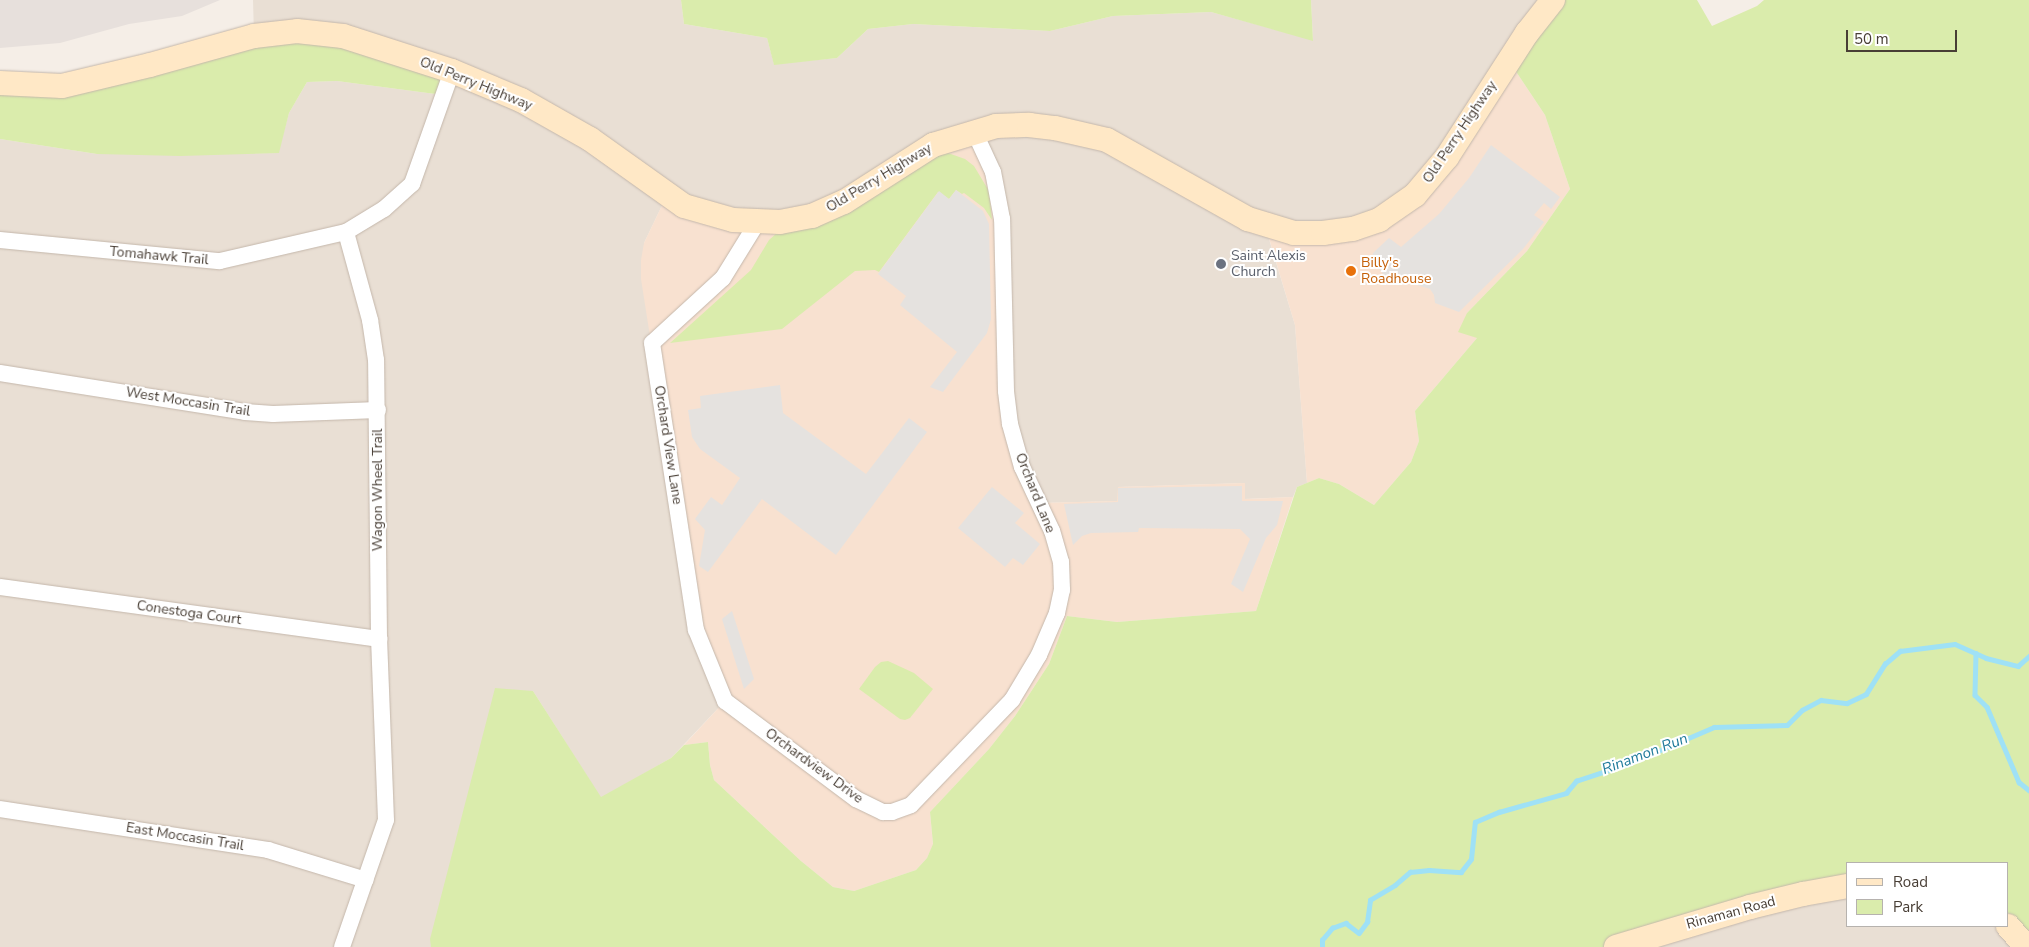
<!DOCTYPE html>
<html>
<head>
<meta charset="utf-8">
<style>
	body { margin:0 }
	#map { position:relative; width:2029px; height:947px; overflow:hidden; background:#f5eee7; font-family:"Nunito Sans",sans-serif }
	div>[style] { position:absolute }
	.residential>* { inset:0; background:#e9dfd4 }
	.commercial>* { inset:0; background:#f8e1d0 }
	.industrial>* { inset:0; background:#e7e0dc }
	.green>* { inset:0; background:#daecac }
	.parking>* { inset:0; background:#e5e2df }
	.stream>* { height:4.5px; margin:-2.25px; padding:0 2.25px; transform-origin:2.25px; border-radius:2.25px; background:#9fe1f6 }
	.roads { filter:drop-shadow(0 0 1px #c4b7ab) drop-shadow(0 0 1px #c4b7ab) }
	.street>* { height:16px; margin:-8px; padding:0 8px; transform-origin:8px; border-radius:8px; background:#fff }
	.secondary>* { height:24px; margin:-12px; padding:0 12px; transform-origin:12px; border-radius:12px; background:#ffe8c6 }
	.dots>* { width:14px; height:14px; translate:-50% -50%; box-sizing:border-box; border:2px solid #fff; border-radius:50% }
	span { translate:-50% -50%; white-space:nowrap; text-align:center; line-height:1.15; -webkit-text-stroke:4px #fff; paint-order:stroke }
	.street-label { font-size:14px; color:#483e35 }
	.worship-label { font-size:14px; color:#5b616d }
	.left { translate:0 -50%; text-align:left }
	.food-label { font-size:14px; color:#c56008 }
	.water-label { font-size:15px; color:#217b9b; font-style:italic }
	.legend { position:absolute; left:1846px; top:862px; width:162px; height:65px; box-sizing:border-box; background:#fff; border:1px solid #b6b2ae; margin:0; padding:6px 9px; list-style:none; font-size:15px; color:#483e35 }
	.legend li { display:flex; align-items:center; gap:10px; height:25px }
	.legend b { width:25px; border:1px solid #b6b2ae }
	.scale { position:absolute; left:1846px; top:30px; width:111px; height:22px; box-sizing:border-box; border:2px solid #483e35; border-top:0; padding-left:6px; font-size:15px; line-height:18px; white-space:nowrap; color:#483e35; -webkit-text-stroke:4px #fff; paint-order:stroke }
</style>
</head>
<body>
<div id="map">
	<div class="residential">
		<div style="clip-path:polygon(253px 0,681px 0,684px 24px,767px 38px,774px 64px,837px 58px,868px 29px,913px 24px,1050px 31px,1113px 16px,1211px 12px,1313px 40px,1311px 0,1553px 0,1447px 157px,1379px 220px,1265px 226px,1295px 325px,1307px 483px,1297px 487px,1293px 497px,1244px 499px,1245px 483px,1118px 487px,1118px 501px,1039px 503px,780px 222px,667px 195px,644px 243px,725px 701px,671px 758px,601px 798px,533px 691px,431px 939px,431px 947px,0 947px,0 139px,97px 154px,278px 153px,289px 113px,307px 82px,337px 81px,443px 95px,254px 36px)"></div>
		<div style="clip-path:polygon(1848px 886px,1848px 926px,2008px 926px,2026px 947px,1616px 947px)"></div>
	</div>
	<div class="commercial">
		<div style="clip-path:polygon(1509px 61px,1545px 115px,1570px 189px,1527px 251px,1467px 313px,1477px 338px,1415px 411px,1419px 441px,1411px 462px,1374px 505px,1339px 484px,1319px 478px,1307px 483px,1295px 325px,1265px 225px,1280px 230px,1392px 213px)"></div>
		<div style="clip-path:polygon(974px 131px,993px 172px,1006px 391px,1039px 503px,1117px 501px,1118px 487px,1245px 483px,1245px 499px,1293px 497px,1256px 611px,1117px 622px,1067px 616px,1049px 664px,1015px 716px,989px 749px,930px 812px,933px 845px,927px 858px,916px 870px,854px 891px,833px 887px,801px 861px,714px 780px,710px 765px,708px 742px,684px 745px,725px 701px,696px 630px,641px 279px,641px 260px,644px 243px,667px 195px,780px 222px)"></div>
	</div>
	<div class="industrial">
		<div style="clip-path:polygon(0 0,220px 0,182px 16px,129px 24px,60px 43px,0 48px)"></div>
	</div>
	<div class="green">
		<div style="clip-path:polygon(681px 0,1311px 0,1313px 41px,1211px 12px,1113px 16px,1050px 31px,913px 24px,868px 29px,837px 58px,774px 65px,767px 38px,684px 24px)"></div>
		<div style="clip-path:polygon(1553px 0,1697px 0,1712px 26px,1757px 6px,1764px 0,2029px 0,2029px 947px,2008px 926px,2008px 863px,1848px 863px,1848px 886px,1616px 947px,431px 947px,430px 939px,495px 688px,533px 691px,601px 797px,671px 758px,684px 745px,708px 742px,710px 765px,714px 780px,801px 861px,833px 887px,854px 891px,916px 870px,927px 858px,933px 844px,930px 812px,989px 749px,1015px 716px,1049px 664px,1067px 616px,1117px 622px,1256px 611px,1297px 487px,1319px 478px,1339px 484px,1374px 505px,1411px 462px,1419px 441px,1415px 411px,1477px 338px,1458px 332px,1467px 313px,1527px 251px,1570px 189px,1545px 115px,1509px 61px)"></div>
		<div style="clip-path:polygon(297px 31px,452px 71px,443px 95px,337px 81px,307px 82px,289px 113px,279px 153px,180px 156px,97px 154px,0 139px,0 83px,62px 86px)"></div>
		<div style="clip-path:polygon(948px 153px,965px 159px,974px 166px,989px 191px,992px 220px,984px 208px,964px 193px,962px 194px,956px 190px,949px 199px,938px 192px,879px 272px,875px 270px,855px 271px,782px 329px,670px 343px,751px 270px,769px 240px,777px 233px,938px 155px)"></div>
		<div style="clip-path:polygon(888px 661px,914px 673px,933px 689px,910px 718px,905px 720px,900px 719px,859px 689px,875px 667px,881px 662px)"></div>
	</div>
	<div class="parking">
		<div style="clip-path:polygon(1491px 145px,1560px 197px,1551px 209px,1544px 203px,1534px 215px,1544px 222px,1523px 249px,1459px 312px,1435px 303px,1434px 295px,1430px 289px,1384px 275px,1372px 260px,1373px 253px,1389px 238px,1401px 247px,1439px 214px,1469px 178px)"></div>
		<div style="clip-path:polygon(956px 190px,983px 211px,989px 224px,991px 319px,987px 333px,943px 392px,930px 387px,957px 352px,900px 305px,906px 296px,878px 274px,939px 191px,949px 199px)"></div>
		<div style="clip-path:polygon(780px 385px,783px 413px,866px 474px,909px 418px,927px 432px,836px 555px,762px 499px,708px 572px,699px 566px,705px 530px,695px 519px,711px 497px,722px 505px,740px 478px,700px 449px,692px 437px,688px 410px,701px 408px,700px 396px)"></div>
		<div style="clip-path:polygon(1242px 486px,1242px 501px,1283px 501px,1277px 525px,1266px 538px,1243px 592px,1231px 584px,1250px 539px,1240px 529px,1139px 528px,1138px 532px,1091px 533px,1082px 536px,1073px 545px,1064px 504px,1118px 502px,1118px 488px)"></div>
		<div style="clip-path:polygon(992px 487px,1024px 513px,1015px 523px,1040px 544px,1023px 565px,1013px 558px,1005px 567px,958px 528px)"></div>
		<div style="clip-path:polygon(732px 611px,754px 679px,744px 689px,722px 619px)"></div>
	</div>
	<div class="stream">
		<div style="left:1976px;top:653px;width:42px;rotate:91.4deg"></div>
		<div style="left:1975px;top:695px;width:17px;rotate:45deg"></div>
		<div style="left:1987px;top:707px;width:82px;rotate:66.9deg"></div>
		<div style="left:2019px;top:782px;width:13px;rotate:39deg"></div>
		<div style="left:1322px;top:947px;width:7px;rotate:-90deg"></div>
		<div style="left:1322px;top:940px;width:16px;rotate:-50deg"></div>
		<div style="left:1332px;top:928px;width:15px;rotate:-20deg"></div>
		<div style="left:1346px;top:923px;width:16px;rotate:38deg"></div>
		<div style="left:1359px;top:933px;width:14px;rotate:-54deg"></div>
		<div style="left:1367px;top:922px;width:22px;rotate:-82deg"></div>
		<div style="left:1370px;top:900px;width:29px;rotate:-31deg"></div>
		<div style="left:1395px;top:885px;width:20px;rotate:-41deg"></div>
		<div style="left:1410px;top:872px;width:19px;rotate:-6deg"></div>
		<div style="left:1429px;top:870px;width:32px;rotate:4deg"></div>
		<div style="left:1461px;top:872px;width:16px;rotate:-52deg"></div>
		<div style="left:1471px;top:859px;width:37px;rotate:-84deg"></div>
		<div style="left:1475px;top:822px;width:26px;rotate:-23deg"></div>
		<div style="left:1499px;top:812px;width:70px;rotate:-15.8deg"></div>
		<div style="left:1566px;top:793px;width:16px;rotate:-50deg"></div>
		<div style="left:1576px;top:781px;width:57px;rotate:-18.4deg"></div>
		<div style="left:1630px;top:763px;width:91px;rotate:-23.2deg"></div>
		<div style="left:1714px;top:727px;width:73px;rotate:-1.6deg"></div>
		<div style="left:1787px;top:725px;width:21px;rotate:-45deg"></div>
		<div style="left:1802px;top:710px;width:21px;rotate:-28deg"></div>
		<div style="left:1821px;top:700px;width:26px;rotate:7deg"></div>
		<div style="left:1847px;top:703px;width:21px;rotate:-25deg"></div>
		<div style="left:1866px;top:694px;width:36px;rotate:-58deg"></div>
		<div style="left:1885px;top:664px;width:20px;rotate:-41deg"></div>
		<div style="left:1900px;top:651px;width:55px;rotate:-7.3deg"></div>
		<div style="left:1955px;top:644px;width:34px;rotate:24deg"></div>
		<div style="left:1986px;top:658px;width:33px;rotate:14deg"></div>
		<div style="left:2018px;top:666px;width:15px;rotate:-42deg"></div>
	</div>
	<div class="roads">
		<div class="street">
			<div style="left:757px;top:223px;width:65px;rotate:121.7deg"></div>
			<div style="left:723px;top:278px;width:96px;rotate:137.5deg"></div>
			<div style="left:652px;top:343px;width:290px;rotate:81.3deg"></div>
			<div style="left:696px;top:630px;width:77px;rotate:67.8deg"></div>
			<div style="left:725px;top:701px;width:164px;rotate:36.8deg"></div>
			<div style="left:856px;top:799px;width:30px;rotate:26deg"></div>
			<div style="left:883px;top:812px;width:9px"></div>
			<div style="left:892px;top:812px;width:20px;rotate:-20deg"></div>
			<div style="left:911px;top:805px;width:146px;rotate:-46.1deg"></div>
			<div style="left:1012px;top:700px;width:52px;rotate:-59deg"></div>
			<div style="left:1039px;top:655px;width:46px;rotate:-66.8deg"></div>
			<div style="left:1057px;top:613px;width:24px;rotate:-78deg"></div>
			<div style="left:1062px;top:590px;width:28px;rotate:-92deg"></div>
			<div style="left:1061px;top:562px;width:32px;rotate:-106deg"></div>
			<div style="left:1052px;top:531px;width:71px;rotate:-115.1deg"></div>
			<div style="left:1022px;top:467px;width:45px;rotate:-105.6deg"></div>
			<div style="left:1010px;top:424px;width:33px;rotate:-97deg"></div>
			<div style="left:1006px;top:391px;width:172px;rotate:-91.3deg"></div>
			<div style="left:1002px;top:219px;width:48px;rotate:-100.8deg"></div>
			<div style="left:993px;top:172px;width:45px;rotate:-114.9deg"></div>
			<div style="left:0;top:240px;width:221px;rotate:5.5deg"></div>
			<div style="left:220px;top:261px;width:129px;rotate:-13deg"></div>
			<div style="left:346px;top:232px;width:44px;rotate:-31.2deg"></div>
			<div style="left:384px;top:209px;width:38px;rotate:-42deg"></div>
			<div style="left:412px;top:184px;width:120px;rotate:-70.5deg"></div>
			<div style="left:0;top:373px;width:248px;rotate:9deg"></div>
			<div style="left:245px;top:412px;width:28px;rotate:4deg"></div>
			<div style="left:273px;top:414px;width:105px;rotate:-2.2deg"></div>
			<div style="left:0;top:587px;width:383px;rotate:7.8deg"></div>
			<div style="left:0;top:809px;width:271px;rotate:8.7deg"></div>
			<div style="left:268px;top:850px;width:102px;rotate:17deg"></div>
			<div style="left:342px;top:947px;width:134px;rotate:-70.9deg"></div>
			<div style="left:386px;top:820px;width:181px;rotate:-92.2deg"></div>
			<div style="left:379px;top:639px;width:279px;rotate:-90.6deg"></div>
			<div style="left:376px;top:360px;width:40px;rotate:-98.5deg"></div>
			<div style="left:370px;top:320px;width:91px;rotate:-105.3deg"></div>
		</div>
		<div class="secondary">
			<div style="left:0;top:83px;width:62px;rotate:2.8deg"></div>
			<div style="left:62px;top:86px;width:90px;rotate:-13.4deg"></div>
			<div style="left:150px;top:65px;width:108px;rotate:-15.6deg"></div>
			<div style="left:254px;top:36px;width:43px;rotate:-6.6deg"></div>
			<div style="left:297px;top:31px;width:46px;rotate:6.2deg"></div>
			<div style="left:343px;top:36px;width:114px;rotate:17.8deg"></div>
			<div style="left:452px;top:71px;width:75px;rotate:22.8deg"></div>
			<div style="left:521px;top:100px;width:79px;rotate:29.5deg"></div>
			<div style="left:590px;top:139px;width:115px;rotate:35.5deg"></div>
			<div style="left:684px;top:206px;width:51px;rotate:15.9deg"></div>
			<div style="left:733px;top:220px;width:47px;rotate:2.4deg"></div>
			<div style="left:780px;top:222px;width:33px;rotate:-11deg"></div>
			<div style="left:812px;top:216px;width:35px;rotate:-24deg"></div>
			<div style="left:844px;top:202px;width:106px;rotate:-32.6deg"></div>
			<div style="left:933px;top:145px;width:66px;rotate:-16.8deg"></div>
			<div style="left:996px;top:126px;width:33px;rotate:-2deg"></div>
			<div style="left:1029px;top:125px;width:26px;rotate:7deg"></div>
			<div style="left:1055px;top:128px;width:53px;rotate:13deg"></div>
			<div style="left:1107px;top:140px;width:162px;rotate:29.3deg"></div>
			<div style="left:1248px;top:219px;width:48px;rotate:16.9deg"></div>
			<div style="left:1294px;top:233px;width:29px"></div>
			<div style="left:1323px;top:233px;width:30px;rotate:-8deg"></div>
			<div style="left:1353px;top:229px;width:28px;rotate:-19deg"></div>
			<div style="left:1379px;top:220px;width:44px;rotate:-34.8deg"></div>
			<div style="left:1415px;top:195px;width:50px;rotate:-49.9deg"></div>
			<div style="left:1447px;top:157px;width:148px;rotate:-57.2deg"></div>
			<div style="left:1527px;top:33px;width:42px;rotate:-51.8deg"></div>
			<div style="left:2008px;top:926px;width:28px;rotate:49deg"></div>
			<div style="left:1616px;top:947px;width:140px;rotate:-16.6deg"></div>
			<div style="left:1750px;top:907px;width:55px;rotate:-13.8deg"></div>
			<div style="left:1803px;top:894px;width:46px;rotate:-10.1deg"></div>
		</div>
	</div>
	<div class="dots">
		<div style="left:1221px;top:264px;background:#6b7280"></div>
		<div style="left:1351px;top:271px;background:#e8710a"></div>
	</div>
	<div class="street-label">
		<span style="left:476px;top:84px;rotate:22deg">Old Perry Highway</span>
		<span style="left:1460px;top:132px;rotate:-56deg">Old Perry Highway</span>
		<span style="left:879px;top:178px;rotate:-31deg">Old Perry Highway</span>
		<span style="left:159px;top:256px;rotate:5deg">Tomahawk Trail</span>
		<span style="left:188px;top:402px;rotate:9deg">West Moccasin Trail</span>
		<span style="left:668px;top:445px;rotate:81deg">Orchard View Lane</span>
		<span style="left:378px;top:490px;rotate:-90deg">Wagon Wheel Trail</span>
		<span style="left:1035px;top:493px;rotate:68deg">Orchard Lane</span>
		<span style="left:189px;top:613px;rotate:8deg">Conestoga Court</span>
		<span style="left:814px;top:766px;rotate:36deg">Orchardview Drive</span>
		<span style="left:185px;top:837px;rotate:9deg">East Moccasin Trail</span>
		<span style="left:1731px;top:913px;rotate:-15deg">Rinaman Road</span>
	</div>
	<div class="worship-label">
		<span class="left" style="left:1231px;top:264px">Saint Alexis<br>Church</span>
	</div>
	<div class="food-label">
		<span class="left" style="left:1361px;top:271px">Billy's<br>Roadhouse</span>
	</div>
	<div class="water-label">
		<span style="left:1645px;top:754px;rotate:-21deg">Rinamon Run</span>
	</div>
	<ul class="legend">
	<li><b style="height:6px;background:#ffe8c6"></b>Road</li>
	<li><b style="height:14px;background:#daecac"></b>Park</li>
	</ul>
	<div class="scale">50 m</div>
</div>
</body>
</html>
